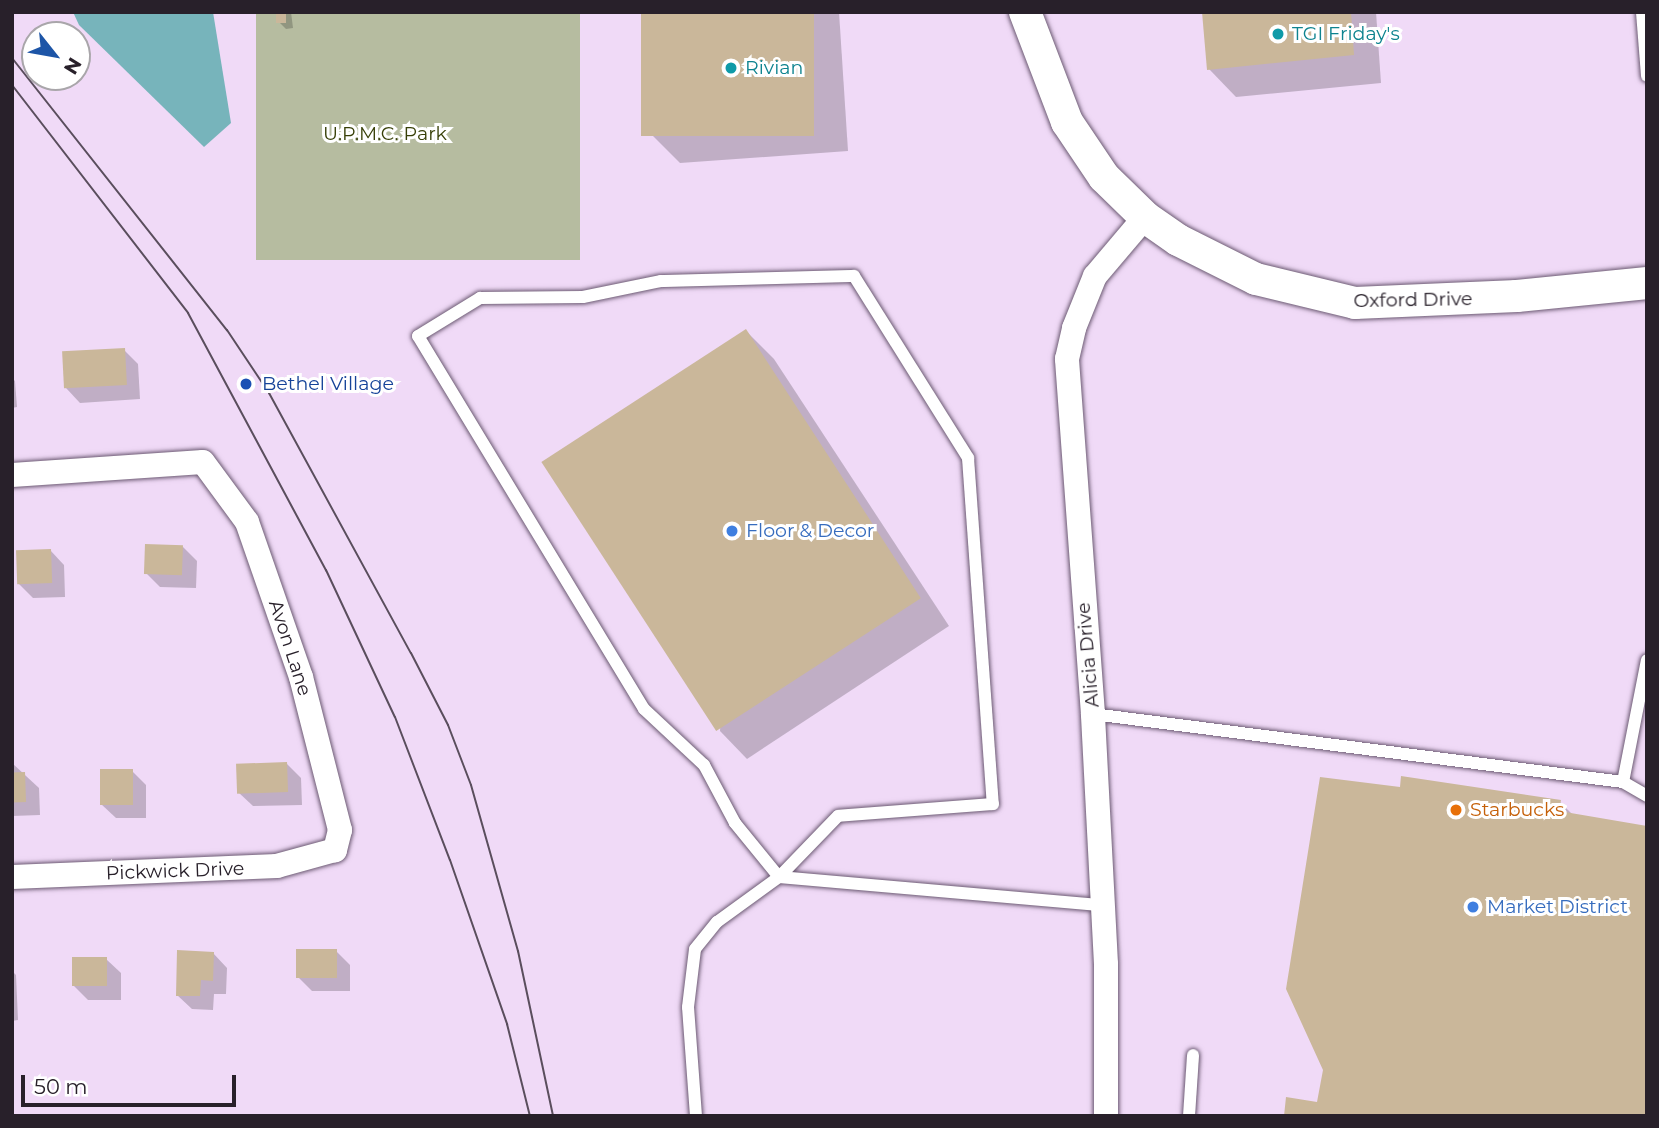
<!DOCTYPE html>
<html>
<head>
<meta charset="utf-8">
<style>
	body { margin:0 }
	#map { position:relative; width:1659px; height:1128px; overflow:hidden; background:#f0daf7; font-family:Montserrat,sans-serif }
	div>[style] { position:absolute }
	.green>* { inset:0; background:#b6bca0; transform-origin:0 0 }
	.water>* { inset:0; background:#77b4bb }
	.shadow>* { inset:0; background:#0003 }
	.building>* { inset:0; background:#cab79a; transform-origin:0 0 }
	.roads { filter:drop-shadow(0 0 2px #6c5a73) drop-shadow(0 0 2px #6c5a73) }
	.service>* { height:12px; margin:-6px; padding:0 6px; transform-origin:6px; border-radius:6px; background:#fff }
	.minor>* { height:24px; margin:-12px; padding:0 12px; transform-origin:12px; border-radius:12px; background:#fff }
	.tertiary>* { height:32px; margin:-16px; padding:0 16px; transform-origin:16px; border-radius:16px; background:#fff }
	.tram>* { height:2px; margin:-1px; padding:0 1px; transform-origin:1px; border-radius:1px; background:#5a4e5d }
	.dots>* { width:19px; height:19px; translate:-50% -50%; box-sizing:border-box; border:4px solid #fff; border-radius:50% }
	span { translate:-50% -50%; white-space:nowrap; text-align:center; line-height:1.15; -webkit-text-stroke:6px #fff; paint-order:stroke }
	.culture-label { font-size:19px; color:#0d838f }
	.left { translate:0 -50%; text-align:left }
	.park-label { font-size:19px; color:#384008 }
	.street-label { font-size:19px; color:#28202a }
	.transit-label { font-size:19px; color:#164399 }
	.shop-label { font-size:19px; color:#366cbe }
	.food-label { font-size:19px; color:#c56008 }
	.frame { position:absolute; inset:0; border:14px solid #28202a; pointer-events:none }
	.north { position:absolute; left:21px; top:21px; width:70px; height:70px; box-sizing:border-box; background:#fff; border:2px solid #a9a6aa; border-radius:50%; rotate:121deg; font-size:19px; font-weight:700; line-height:28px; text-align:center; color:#28202a }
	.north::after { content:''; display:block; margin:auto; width:24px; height:32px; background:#1d55a7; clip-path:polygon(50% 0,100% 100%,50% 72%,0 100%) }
	.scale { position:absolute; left:21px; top:1075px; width:215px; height:32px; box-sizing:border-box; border:4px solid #28202a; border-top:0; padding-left:9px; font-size:21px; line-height:24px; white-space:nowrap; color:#28202a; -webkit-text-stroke:5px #fff; paint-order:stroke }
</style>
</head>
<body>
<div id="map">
	<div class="green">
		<div style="left:256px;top:12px;width:324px;height:248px"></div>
	</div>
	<div class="water">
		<div style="clip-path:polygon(73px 12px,213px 12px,231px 123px,204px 147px,79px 25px)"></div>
	</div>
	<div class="shadow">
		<div style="clip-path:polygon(278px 12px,291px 12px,293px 28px,286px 29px,279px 22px)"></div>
		<div style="clip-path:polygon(642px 12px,839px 12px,848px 151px,680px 163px,652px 135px)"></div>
		<div style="clip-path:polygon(1203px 12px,1376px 12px,1381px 83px,1236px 97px,1209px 69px)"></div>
		<div style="clip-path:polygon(746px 331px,774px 359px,949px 626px,747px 759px,720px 731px)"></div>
		<div style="clip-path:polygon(124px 350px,138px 364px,140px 399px,80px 403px,66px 388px)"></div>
		<div style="clip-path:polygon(12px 378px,15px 381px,17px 407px,12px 408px)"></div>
		<div style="clip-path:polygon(183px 547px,197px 561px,196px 588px,160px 587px,146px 573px)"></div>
		<div style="clip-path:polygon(50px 550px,64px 565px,65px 597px,33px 598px,19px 584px)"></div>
		<div style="clip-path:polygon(12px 763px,39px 788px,40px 815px,12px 816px)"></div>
		<div style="clip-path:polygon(287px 764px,301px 778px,302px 805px,253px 806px,238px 792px)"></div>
		<div style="clip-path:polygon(132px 771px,146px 785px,146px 818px,116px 818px,101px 804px)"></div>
		<div style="clip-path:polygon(1401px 789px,1560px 802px,1573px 815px,1318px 1103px)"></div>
		<div style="clip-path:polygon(336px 951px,350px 965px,350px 991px,312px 991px,298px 977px)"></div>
		<div style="clip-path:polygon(213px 953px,227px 968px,226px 994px,214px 994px,213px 1010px,192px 1009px,177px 995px)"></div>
		<div style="clip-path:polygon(106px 959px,121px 973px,121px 1000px,88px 1000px,74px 986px)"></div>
		<div style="clip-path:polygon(12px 971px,16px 975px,18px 1020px,12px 1021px)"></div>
	</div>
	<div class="building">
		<div style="left:276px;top:12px;width:10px;height:11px"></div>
		<div style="left:641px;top:12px;width:173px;height:124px"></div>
		<div style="clip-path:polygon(1202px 12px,1351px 12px,1354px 55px,1207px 70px)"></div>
		<div style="left:746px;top:329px;width:321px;height:244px;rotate:57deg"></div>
		<div style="left:125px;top:348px;width:37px;height:63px;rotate:87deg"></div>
		<div style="left:145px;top:544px;width:38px;height:30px;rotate:2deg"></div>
		<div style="left:51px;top:549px;width:34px;height:35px;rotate:88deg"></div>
		<div style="left:287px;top:762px;width:30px;height:51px;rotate:88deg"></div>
		<div style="left:100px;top:769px;width:33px;height:36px"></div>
		<div style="left:25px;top:772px;width:30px;height:13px;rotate:88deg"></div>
		<div style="clip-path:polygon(1401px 776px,1561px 800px,1559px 811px,1647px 826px,1647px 1116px,1284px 1116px,1286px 1097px,1317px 1102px,1323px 1070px,1286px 989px,1320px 777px,1400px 787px)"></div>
		<div style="left:296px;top:949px;width:41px;height:29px"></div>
		<div style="clip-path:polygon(177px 950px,214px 952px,213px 981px,201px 980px,200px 996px,176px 996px)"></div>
		<div style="left:72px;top:957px;width:35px;height:29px"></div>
	</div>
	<div class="roads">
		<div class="service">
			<div style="left:1642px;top:12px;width:64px;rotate:85.5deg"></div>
			<div style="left:854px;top:276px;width:215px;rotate:57.9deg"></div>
			<div style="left:968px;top:458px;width:347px;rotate:85.9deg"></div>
			<div style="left:993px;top:804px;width:155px;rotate:175.6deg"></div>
			<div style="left:838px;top:816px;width:85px;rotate:134deg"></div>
			<div style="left:779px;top:877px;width:70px;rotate:-129.2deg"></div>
			<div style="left:735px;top:823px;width:66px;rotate:-118.1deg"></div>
			<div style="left:704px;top:765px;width:82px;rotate:-137deg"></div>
			<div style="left:644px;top:709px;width:436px;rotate:-121.2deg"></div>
			<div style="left:418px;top:336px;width:73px;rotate:-31.5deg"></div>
			<div style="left:480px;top:298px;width:103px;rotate:-0.6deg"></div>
			<div style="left:583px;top:297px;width:80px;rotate:-11.6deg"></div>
			<div style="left:661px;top:281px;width:193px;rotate:-1.5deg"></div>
			<div style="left:1093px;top:714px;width:534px;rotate:7.31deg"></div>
			<div style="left:1623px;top:782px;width:124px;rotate:-78.9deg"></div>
			<div style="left:1623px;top:782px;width:28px;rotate:30deg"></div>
			<div style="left:696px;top:1116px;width:109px;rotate:-94.2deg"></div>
			<div style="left:688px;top:1007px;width:58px;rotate:-83.1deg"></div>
			<div style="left:695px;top:949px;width:35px;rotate:-51deg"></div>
			<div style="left:717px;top:922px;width:77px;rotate:-36deg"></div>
			<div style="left:779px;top:877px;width:324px;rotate:5deg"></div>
			<div style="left:1189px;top:1116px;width:61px;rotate:-86.2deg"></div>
		</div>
		<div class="minor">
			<div style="left:12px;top:475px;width:191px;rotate:-3.9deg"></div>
			<div style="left:203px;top:462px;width:74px;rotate:53.7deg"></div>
			<div style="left:247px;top:522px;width:164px;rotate:70.8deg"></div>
			<div style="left:301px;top:677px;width:158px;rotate:75.7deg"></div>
			<div style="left:340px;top:830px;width:21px;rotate:104deg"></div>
			<div style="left:335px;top:850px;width:60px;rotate:164.6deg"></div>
			<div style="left:277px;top:866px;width:265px;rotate:177.6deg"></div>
			<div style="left:1106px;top:1116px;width:152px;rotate:-90deg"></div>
			<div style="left:1106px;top:964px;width:250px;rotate:-93deg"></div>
			<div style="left:1093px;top:714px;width:356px;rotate:-94.2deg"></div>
			<div style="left:1067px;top:359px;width:32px;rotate:-77deg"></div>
			<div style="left:1074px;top:328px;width:56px;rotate:-68deg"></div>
			<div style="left:1095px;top:276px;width:77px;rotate:-49.7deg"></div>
		</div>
		<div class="tertiary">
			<div style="left:1025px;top:12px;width:118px;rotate:69.1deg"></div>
			<div style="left:1067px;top:122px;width:66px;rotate:56.1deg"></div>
			<div style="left:1104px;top:177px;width:57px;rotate:44.3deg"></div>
			<div style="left:1145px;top:217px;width:40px;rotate:34.9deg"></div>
			<div style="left:1178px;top:240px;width:87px;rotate:26.6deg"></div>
			<div style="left:1256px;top:279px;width:102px;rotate:13.6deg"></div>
			<div style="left:1355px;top:303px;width:162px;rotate:-2.5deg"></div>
			<div style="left:1517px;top:296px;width:131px;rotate:-5.7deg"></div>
		</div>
	</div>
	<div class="tram">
		<div style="left:12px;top:58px;width:347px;rotate:51.7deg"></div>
		<div style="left:227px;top:330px;width:76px;rotate:56.3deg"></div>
		<div style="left:269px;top:393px;width:296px;rotate:61.4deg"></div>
		<div style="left:411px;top:653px;width:81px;rotate:62.8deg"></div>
		<div style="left:448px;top:725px;width:64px;rotate:69deg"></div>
		<div style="left:471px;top:785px;width:173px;rotate:74.2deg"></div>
		<div style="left:518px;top:951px;width:169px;rotate:78deg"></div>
		<div style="left:12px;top:85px;width:288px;rotate:52.3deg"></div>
		<div style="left:188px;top:313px;width:292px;rotate:61.8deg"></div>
		<div style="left:326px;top:570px;width:162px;rotate:64.9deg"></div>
		<div style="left:395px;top:717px;width:153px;rotate:69deg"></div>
		<div style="left:450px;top:860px;width:174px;rotate:70.8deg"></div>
		<div style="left:507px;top:1024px;width:95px;rotate:76deg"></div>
	</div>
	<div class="dots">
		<div style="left:1278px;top:34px;background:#0f9aa8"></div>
		<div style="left:731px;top:68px;background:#0f9aa8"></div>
		<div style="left:246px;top:384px;background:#1a4fb4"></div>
		<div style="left:732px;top:531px;background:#3f7fe0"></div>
		<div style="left:1456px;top:810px;background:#e8710a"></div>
		<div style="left:1473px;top:907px;background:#3f7fe0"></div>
	</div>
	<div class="culture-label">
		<span class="left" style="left:1292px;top:34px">TGI Friday's</span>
		<span class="left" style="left:745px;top:68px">Rivian</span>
	</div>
	<div class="park-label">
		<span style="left:385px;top:134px">U.P.M.C. Park</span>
	</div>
	<div class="street-label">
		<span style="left:1413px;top:300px;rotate:-1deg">Oxford Drive</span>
		<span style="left:290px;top:648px;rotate:72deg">Avon Lane</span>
		<span style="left:1088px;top:655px;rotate:-95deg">Alicia Drive</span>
		<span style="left:175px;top:871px;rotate:-2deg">Pickwick Drive</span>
	</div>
	<div class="transit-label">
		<span class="left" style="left:262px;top:384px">Bethel Village</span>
	</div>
	<div class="shop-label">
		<span class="left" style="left:746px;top:531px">Floor &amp; Decor</span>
		<span class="left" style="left:1487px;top:907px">Market District</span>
	</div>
	<div class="food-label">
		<span class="left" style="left:1470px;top:810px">Starbucks</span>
	</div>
	<div class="frame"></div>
	<div class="north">N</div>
	<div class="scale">50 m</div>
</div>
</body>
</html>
